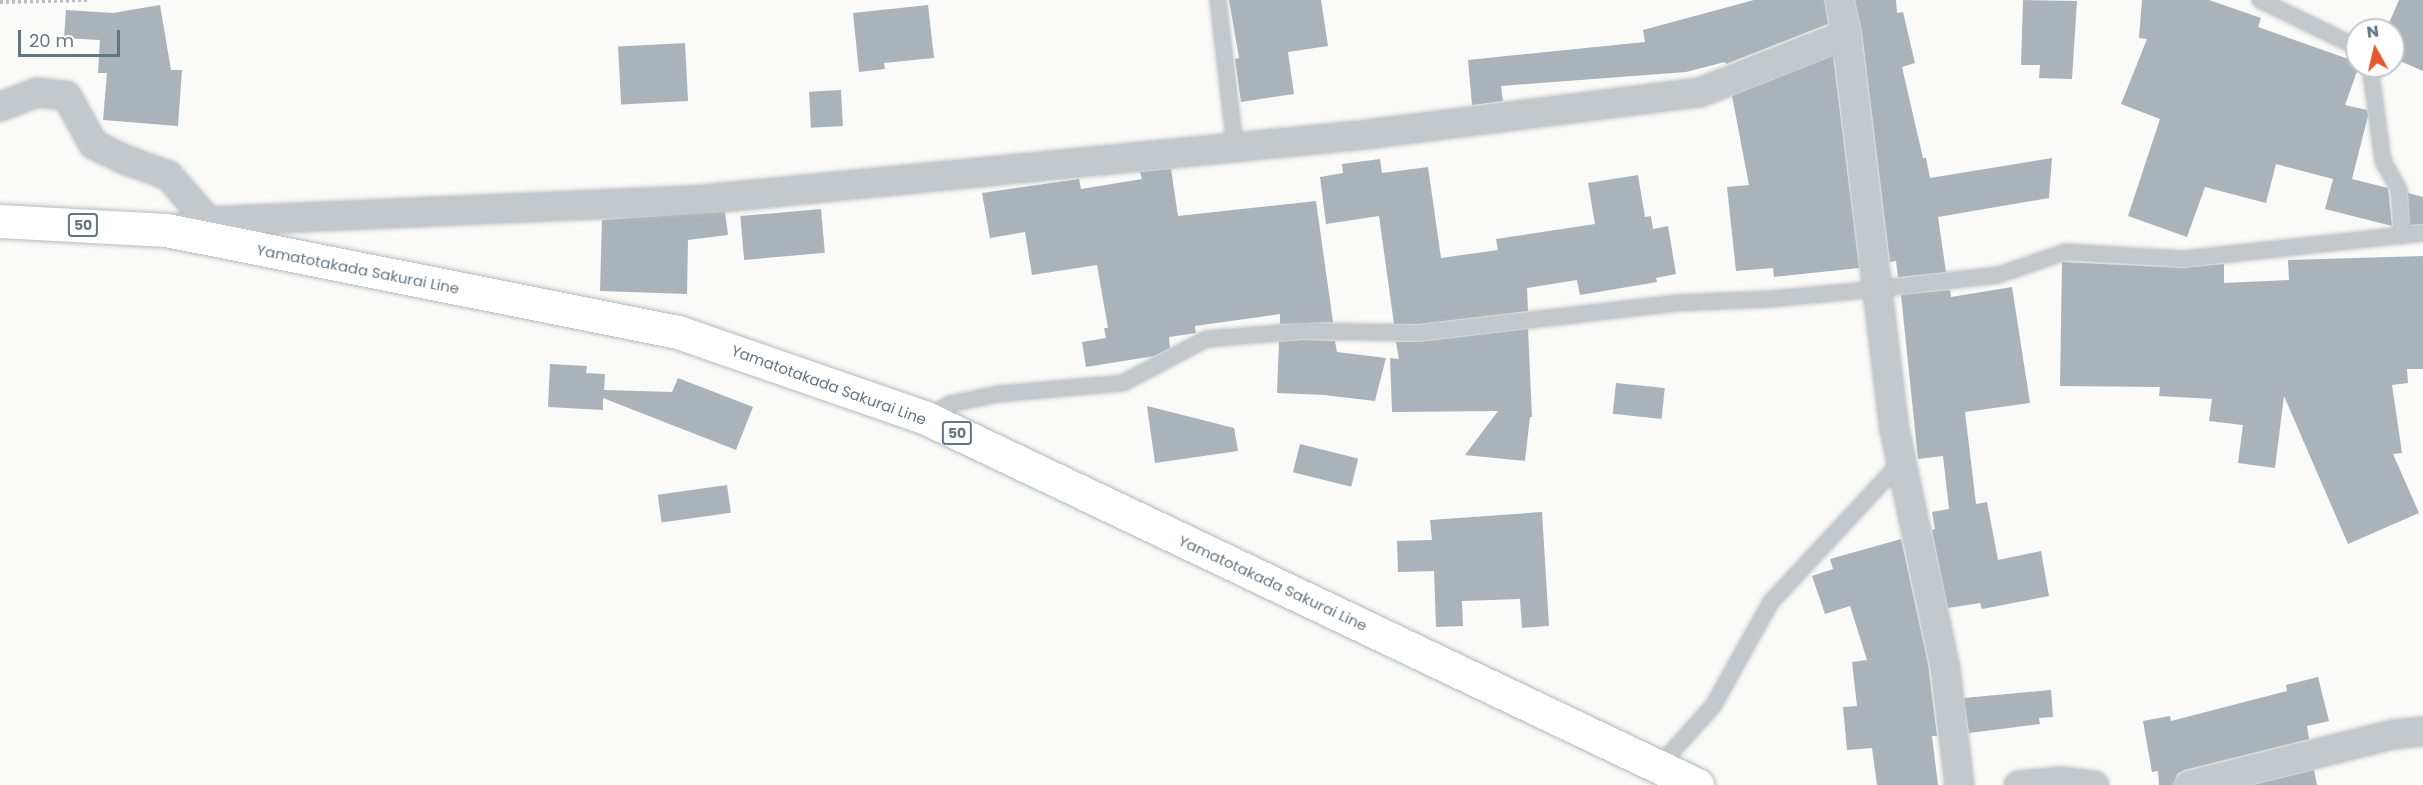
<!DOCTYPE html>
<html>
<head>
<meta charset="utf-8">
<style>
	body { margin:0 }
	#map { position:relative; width:2423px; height:785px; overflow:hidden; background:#fafaf8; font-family:Poppins,sans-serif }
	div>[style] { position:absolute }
	.building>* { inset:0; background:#aab3b9; transform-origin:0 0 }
	.path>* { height:4px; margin-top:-2px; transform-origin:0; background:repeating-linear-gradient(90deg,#bbbfc2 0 3px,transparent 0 6px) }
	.roads { filter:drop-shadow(0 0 2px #b5babe) drop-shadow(0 0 2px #b5babe) }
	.lane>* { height:14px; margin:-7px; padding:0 7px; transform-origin:7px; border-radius:7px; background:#c3c8cc }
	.street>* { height:27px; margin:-13.5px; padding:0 13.5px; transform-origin:13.5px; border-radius:13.5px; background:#c3c8cc }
	.primary>* { height:33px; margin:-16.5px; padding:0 16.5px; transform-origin:16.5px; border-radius:16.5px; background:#fff }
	span { translate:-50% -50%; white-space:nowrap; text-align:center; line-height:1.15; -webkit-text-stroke:6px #fff; paint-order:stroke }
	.shield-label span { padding:2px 4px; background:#fff; border:2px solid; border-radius:4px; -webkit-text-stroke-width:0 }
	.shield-label { font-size:14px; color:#657683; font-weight:700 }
	.street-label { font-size:15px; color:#657683 }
	.north { position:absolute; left:2345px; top:18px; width:60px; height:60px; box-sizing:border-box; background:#fff; border:2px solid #c1c8cd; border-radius:50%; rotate:352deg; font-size:16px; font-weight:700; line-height:24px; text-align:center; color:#657683 }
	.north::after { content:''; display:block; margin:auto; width:21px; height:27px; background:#e4572e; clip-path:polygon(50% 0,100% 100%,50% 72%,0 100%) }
	.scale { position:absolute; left:18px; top:30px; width:102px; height:27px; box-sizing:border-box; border:3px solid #657683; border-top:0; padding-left:8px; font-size:18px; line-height:21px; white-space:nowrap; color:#657683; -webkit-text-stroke:4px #fff; paint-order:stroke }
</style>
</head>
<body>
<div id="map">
	<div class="building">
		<div style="clip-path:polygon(1229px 0,1321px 0,1328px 46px,1288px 52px,1294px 94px,1241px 102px,1235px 59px,1239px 58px)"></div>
		<div style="clip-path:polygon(1754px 0,1824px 0,1828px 24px,1726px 64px,1725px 62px,1686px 72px,1501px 86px,1503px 101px,1472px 105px,1468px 60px,1645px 42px,1643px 30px)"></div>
		<div style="clip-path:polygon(1855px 0,1896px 0,1897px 13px,1903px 12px,1915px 63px,1902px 67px,1923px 158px,1926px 158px,1930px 178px,2052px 158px,2049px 198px,1938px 217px,1946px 272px,1898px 277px,1896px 261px,1890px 262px,1862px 32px)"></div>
		<div style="clip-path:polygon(2023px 0,2077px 1px,2072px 79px,2039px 78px,2040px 65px,2021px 65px)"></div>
		<div style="clip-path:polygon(2142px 0,2209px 0,2261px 18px,2258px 27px,2357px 62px,2359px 66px,2345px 105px,2367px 110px,2368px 116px,2352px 179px,2388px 188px,2392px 226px,2325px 209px,2333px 179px,2276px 164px,2266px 203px,2205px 187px,2187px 237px,2128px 216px,2160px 119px,2121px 104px,2147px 39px,2139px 38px)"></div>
		<div style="clip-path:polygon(2399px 0,2423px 0,2423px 71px,2393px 58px,2393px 30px,2386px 30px)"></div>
		<div style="clip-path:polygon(160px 5px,171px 70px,182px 70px,178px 126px,103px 120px,107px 73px,98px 73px,100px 40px,64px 38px,66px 10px,113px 13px)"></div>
		<div style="clip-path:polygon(928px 5px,934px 58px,884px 63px,885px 69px,859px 72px,853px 13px)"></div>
		<div style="left:685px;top:43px;width:58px;height:67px;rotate:87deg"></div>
		<div style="clip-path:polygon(1833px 56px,1859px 268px,1774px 277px,1773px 268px,1736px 271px,1727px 187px,1749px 185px,1732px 96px)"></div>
		<div style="left:841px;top:90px;width:36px;height:32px;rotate:87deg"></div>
		<div style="clip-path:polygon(1380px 159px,1382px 173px,1428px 167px,1441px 258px,1498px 250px,1496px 239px,1595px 224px,1588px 183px,1638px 175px,1645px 217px,1651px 216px,1653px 229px,1668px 226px,1676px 274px,1656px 278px,1657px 282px,1580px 295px,1577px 280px,1527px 288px,1528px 311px,1418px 324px,1394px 324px,1379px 216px,1326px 224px,1320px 177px,1343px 173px,1342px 164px)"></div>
		<div style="clip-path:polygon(1171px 169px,1178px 216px,1316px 201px,1333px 322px,1280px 324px,1280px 314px,1195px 326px,1196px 333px,1169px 337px,1170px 348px,1154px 356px,1086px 367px,1082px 342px,1106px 338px,1104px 328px,1108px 328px,1097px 265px,1032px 275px,1025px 232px,990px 238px,982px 193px,1079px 179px,1081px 189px,1142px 179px,1140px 172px)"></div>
		<div style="clip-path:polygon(2408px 193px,2423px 197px,2423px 224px,2410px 225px)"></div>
		<div style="left:821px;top:209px;width:44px;height:81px;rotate:85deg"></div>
		<div style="clip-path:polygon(725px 212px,728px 235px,688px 240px,687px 294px,600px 291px,602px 220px)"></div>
		<div style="clip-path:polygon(2423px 256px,2423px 369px,2407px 369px,2408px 383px,2392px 385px,2402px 453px,2393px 454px,2419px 513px,2348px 544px,2284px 396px,2275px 468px,2238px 463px,2243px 425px,2209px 421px,2212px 399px,2159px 396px,2160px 387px,2060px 386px,2062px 262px,2183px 268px,2224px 264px,2224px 283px,2289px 280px,2288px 260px)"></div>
		<div style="clip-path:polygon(2012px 287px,2030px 403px,1965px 412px,1976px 504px,1987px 502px,1998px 560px,2041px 551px,2049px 596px,1982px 609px,1980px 603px,1948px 608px,1932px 530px,1935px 529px,1932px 512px,1949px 509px,1943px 456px,1918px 459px,1901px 295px,1950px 290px,1951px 297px)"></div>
		<div style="clip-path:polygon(1528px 329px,1532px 417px,1530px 417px,1525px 461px,1465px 455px,1498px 411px,1392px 412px,1390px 358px,1399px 359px,1396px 342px,1419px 342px)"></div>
		<div style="clip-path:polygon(1304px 340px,1335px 341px,1337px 352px,1386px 358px,1375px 401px,1324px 395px,1277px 393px,1279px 342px)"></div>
		<div style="clip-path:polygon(550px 364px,587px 366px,586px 373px,605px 374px,604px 390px,672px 392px,678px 378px,753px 407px,736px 450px,603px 398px,603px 410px,548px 407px)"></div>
		<div style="left:1616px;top:383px;width:49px;height:31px;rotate:6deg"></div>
		<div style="clip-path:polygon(1147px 406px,1234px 428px,1238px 451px,1155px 463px)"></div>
		<div style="left:1300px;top:444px;width:60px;height:29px;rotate:14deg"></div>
		<div style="left:727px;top:485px;width:28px;height:70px;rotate:82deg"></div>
		<div style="clip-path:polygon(1542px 512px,1549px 626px,1522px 628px,1520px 599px,1462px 601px,1463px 626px,1436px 627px,1434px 571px,1398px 572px,1397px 541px,1432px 540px,1430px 520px)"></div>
		<div style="clip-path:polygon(1901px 539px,1928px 664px,1937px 736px,1932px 736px,1938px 785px,1877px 785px,1872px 748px,1847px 750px,1843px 707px,1857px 706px,1852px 662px,1867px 660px,1850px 606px,1825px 614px,1812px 576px,1833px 569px,1830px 559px)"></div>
		<div style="clip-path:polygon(2318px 677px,2329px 721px,2307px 726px,2309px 739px,2184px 770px,2177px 774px,2173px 785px,2159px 785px,2158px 771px,2152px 772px,2143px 721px,2170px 716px,2171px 721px,2287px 691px,2286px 685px)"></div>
		<div style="clip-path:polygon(2051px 690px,2053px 717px,2039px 718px,2040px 724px,1969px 733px,1964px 698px)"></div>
		<div style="clip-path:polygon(2314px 770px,2317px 785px,2253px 785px)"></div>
	</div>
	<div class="path">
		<div style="left:0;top:2px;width:89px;rotate:-1.3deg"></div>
	</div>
	<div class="roads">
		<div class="lane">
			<div style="left:1218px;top:0;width:147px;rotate:83.4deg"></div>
			<div style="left:2260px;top:0;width:108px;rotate:25.9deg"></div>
			<div style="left:2370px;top:66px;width:96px;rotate:82.2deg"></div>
			<div style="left:2383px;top:161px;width:33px;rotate:61deg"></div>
			<div style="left:2399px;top:190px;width:46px;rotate:86.3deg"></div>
			<div style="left:929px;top:417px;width:25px;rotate:-32deg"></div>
			<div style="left:950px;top:404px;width:49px;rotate:-11.8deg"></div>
			<div style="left:998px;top:394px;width:125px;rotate:-5deg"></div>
			<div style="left:1123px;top:383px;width:94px;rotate:-27.9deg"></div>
			<div style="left:1206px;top:339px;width:98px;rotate:-4.7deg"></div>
			<div style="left:1304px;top:331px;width:114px;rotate:1deg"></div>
			<div style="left:1418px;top:333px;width:261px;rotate:-6.6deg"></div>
			<div style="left:1677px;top:303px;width:93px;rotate:-2.5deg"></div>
			<div style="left:1770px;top:299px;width:107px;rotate:-5.3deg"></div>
			<div style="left:1877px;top:289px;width:122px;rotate:-6.6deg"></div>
			<div style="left:1998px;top:275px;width:71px;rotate:-18.9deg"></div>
			<div style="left:2065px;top:252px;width:119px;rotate:3.4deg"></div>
			<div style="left:2184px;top:259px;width:240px;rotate:-6.2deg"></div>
			<div style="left:1659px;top:766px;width:81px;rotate:-48deg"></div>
			<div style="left:1713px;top:706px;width:119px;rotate:-60.9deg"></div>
			<div style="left:1771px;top:602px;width:191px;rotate:-47.1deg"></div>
		</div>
		<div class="street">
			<div style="left:1839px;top:0;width:35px;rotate:78deg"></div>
			<div style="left:1846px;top:34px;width:398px;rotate:83.1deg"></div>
			<div style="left:1894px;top:429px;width:245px;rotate:78deg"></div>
			<div style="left:1945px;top:669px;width:117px;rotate:83.1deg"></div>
			<div style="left:0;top:106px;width:39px;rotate:-21deg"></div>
			<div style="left:36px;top:92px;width:30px;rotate:6deg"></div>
			<div style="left:66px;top:95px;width:56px;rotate:61.1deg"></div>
			<div style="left:93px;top:144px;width:34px;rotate:26deg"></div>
			<div style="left:124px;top:159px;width:47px;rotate:20deg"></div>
			<div style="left:168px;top:175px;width:61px;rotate:49deg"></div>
			<div style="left:171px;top:229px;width:38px;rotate:-12deg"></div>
			<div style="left:208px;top:221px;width:483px;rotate:-2.5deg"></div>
			<div style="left:691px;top:200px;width:678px;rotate:-5.58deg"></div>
			<div style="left:1366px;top:134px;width:336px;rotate:-7.2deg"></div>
			<div style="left:1699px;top:92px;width:158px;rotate:-21.5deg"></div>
			<div style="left:2018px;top:785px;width:42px;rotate:-5.4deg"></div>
			<div style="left:2060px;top:781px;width:34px;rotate:7deg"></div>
			<div style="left:2188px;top:785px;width:211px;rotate:-14deg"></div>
			<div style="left:2393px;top:734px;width:30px;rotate:-6deg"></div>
		</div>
		<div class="primary">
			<div style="left:0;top:221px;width:166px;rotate:3.1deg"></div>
			<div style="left:166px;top:230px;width:522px;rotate:11.27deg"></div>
			<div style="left:678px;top:332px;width:262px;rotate:19.1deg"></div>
			<div style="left:926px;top:418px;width:854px;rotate:25.45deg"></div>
		</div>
	</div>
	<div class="shield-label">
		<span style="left:83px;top:225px">50</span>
		<span style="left:957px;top:433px">50</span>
	</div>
	<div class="street-label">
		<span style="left:358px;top:269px;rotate:11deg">Yamatotakada Sakurai Line</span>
		<span style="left:829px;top:385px;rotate:20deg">Yamatotakada Sakurai Line</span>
		<span style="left:1273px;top:583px;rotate:25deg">Yamatotakada Sakurai Line</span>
	</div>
	<div class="north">N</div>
	<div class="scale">20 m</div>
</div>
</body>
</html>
